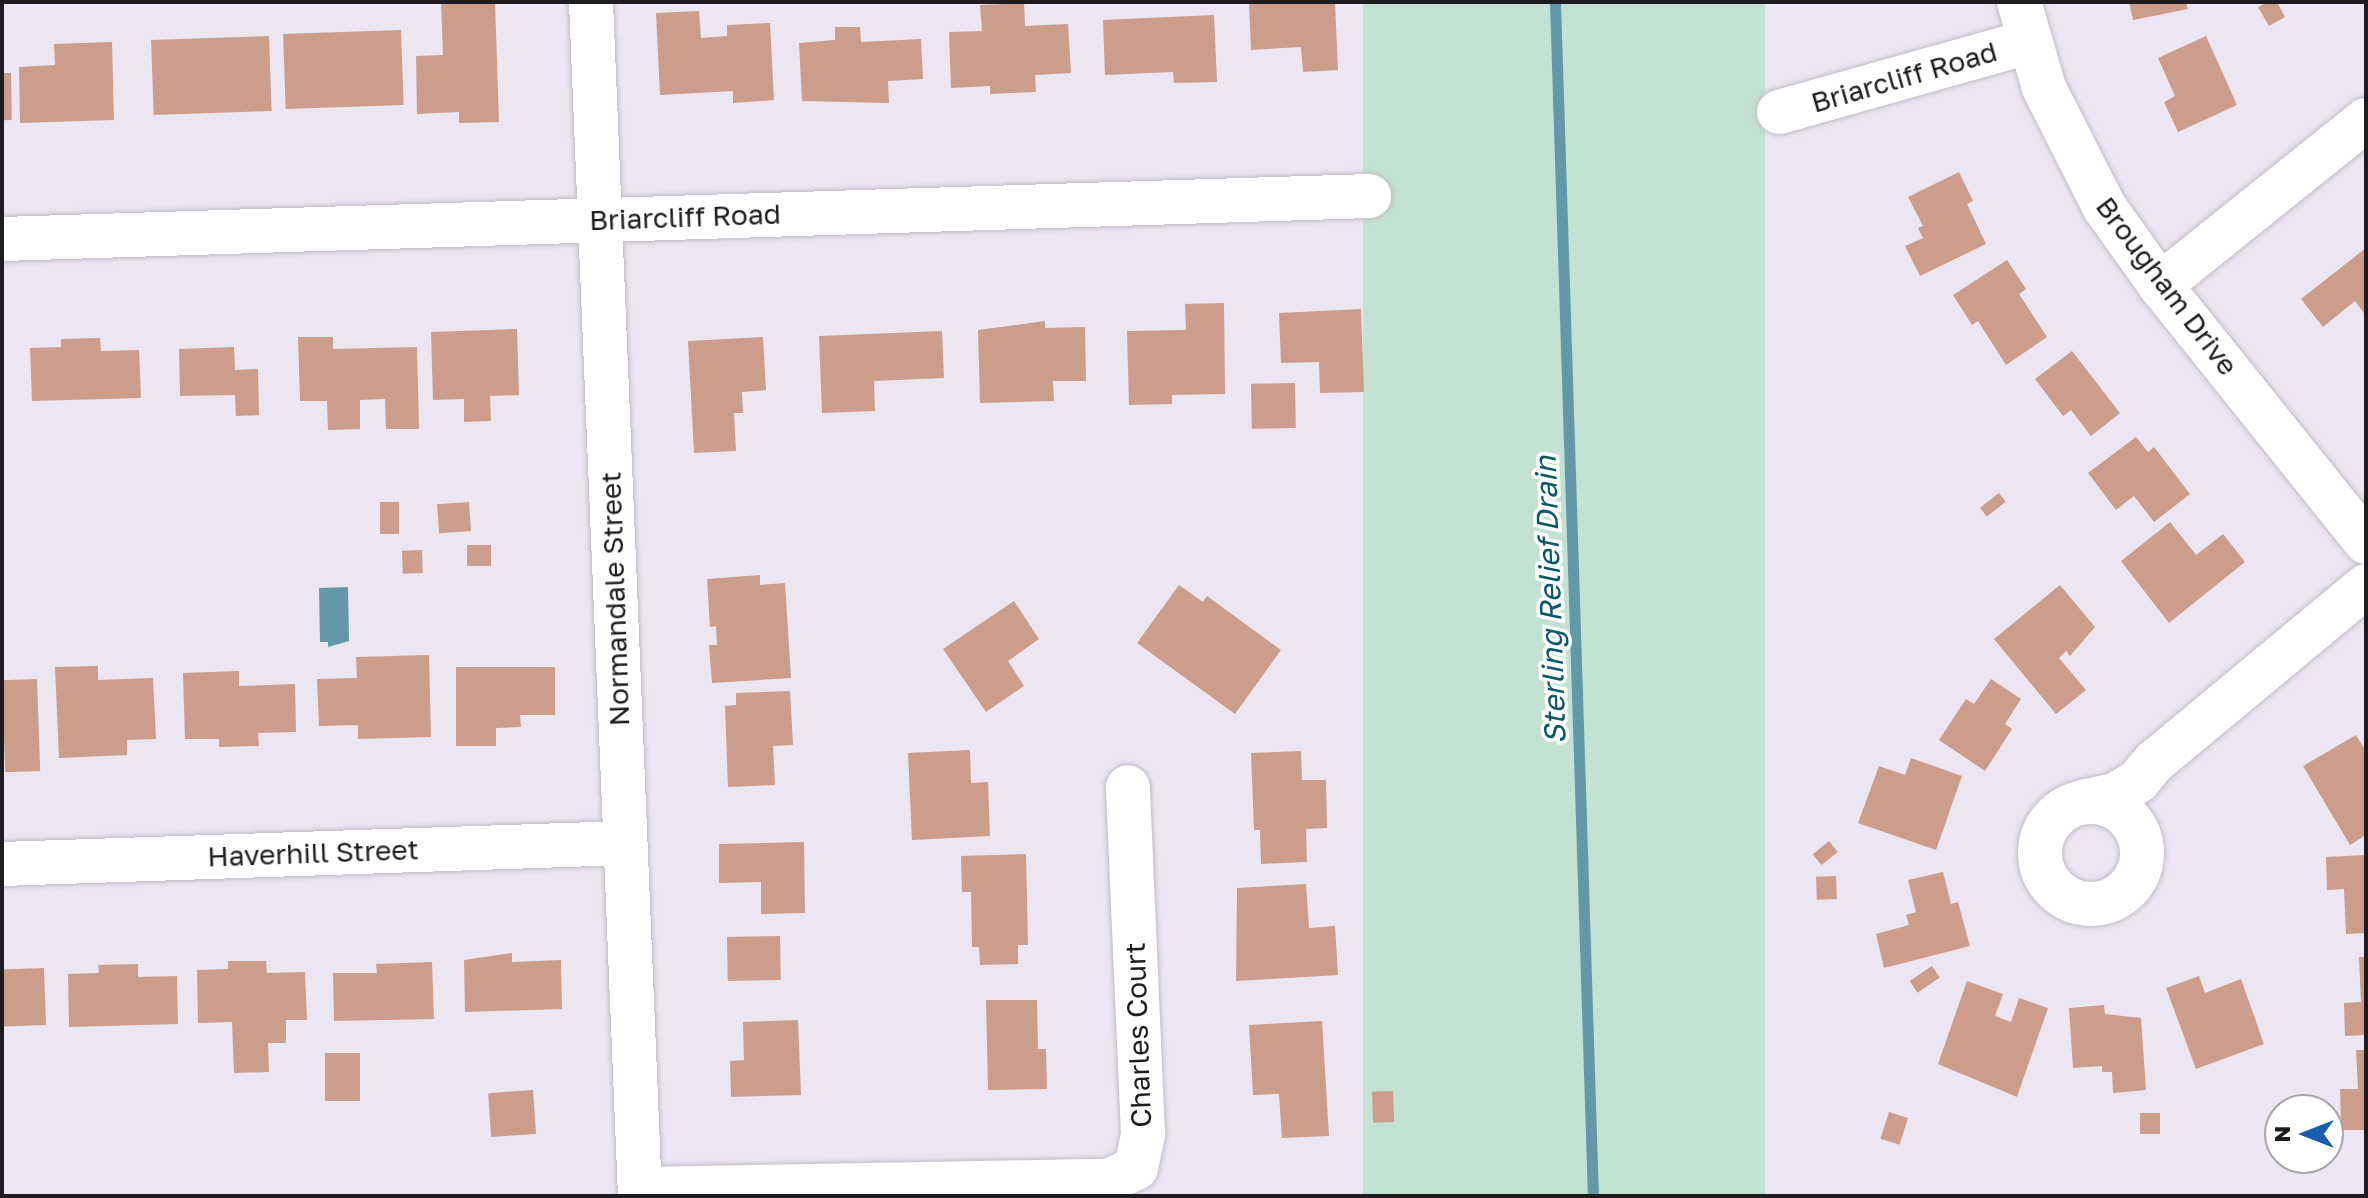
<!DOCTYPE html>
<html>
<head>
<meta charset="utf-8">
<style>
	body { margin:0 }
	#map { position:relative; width:2368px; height:1198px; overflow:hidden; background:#ebe6f1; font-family:"Golos Text",sans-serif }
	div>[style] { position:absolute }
	.green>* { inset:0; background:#c3e2d3; transform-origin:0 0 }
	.water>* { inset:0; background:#6298a8 }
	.stream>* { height:11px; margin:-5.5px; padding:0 5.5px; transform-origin:5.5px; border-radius:5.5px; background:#6298a8 }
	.building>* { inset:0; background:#cc9d8b; transform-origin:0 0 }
	.roads { filter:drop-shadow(0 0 2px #c0bcc6) drop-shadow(0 0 2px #c0bcc6) }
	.minor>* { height:44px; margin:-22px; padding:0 22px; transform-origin:22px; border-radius:22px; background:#fff }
	.minor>.ring { margin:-22px; padding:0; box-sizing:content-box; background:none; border:44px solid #fff; border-radius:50% }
	span { translate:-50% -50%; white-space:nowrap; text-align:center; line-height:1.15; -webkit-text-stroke:7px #fff; paint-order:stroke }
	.street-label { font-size:28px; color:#1e1c20 }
	.water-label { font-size:30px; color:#0b586a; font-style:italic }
	.frame { position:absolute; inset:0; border:4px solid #1e1c20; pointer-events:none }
	.north { position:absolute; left:2264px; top:1094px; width:80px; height:80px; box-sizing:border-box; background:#fff; border:2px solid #a5a4a6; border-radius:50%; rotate:270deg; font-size:22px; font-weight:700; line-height:32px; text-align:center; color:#1e1c20 }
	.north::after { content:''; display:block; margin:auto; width:28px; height:36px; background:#195dad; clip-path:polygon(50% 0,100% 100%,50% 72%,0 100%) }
</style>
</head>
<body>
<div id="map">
	<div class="green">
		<div style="left:1363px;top:2px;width:402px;height:1195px"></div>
	</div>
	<div class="water">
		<div style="clip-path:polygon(348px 587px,349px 641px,328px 647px,328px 642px,320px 642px,319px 588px)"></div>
	</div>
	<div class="stream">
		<div style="left:1555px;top:2px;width:1195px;rotate:88.18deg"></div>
	</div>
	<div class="building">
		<div style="clip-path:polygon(441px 2px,495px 2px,499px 122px,459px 123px,459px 112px,417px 114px,416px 56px,443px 55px)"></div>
		<div style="clip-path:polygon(1249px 2px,1335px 2px,1338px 70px,1303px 72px,1301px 47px,1251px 50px)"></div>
		<div style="clip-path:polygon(2129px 2px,2186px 2px,2188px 9px,2133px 20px)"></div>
		<div style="clip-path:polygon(2268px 2px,2277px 2px,2285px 17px,2269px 26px,2258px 7px)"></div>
		<div style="clip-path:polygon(1024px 3px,1025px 26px,1068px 24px,1071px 73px,1035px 75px,1036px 92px,990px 94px,990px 86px,951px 88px,949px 32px,982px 31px,980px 5px)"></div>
		<div style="clip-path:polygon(699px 11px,701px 38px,727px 36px,727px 25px,770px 23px,774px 100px,733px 103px,733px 91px,660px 95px,656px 13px)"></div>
		<div style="clip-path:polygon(1214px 15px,1217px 82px,1174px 83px,1173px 72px,1105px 75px,1103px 20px)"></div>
		<div style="clip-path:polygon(835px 27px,860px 27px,861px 42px,921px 39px,923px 79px,888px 81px,889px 103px,802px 101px,799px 43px,835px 40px)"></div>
		<div style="left:401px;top:30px;width:75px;height:118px;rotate:88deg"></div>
		<div style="left:269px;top:36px;width:75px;height:118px;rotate:88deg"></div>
		<div style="clip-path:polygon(2206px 36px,2237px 105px,2178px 132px,2164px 102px,2175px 96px,2158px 58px)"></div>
		<div style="clip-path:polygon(112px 42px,114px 120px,20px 123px,19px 67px,55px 65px,54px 44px)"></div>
		<div style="left:11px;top:73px;width:47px;height:9px;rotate:89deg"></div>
		<div style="clip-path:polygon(1959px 172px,1973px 201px,1967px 204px,1986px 244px,1920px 276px,1905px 246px,1923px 238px,1918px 228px,1923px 226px,1908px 197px)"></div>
		<div style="clip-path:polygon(2366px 248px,2366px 316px,2355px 301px,2323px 327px,2301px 299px)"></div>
		<div style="clip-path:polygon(2007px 260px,2026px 289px,2019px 294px,2047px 337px,2006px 365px,1978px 321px,1972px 325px,1953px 295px)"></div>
		<div style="clip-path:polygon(1224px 303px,1225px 394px,1172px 395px,1172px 404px,1129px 405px,1127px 331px,1186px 330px,1185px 304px)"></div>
		<div style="clip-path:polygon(1361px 309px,1364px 392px,1320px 393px,1319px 362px,1281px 363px,1279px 313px)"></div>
		<div style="clip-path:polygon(1045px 321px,1045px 328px,1085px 327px,1086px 381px,1053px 381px,1054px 401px,980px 403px,978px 330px)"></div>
		<div style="clip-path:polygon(517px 329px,519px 395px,490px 396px,491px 421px,464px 422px,464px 399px,433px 400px,431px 332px)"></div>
		<div style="clip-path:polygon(942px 331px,944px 378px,874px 381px,875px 411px,822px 413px,819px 336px)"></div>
		<div style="clip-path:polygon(298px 337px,333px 337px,333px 349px,417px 347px,419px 429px,386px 429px,385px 399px,360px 400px,360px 429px,328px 430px,327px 401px,300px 401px)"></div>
		<div style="clip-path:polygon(763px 337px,766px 390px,742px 392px,743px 413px,734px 413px,736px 451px,694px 453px,688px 341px)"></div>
		<div style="clip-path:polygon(100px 338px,101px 351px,139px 350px,141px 398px,32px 401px,30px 348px,61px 347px,61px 339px)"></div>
		<div style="clip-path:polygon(234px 347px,235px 370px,258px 369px,259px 415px,236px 416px,235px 395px,180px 396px,179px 349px)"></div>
		<div style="clip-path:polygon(2072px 351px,2120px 413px,2091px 436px,2071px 410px,2063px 416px,2035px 379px)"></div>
		<div style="left:1295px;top:383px;width:45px;height:44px;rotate:89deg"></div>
		<div style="clip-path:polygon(2136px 437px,2148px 452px,2154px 447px,2190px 494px,2154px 522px,2134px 496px,2116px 510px,2088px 473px)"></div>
		<div style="left:1999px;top:493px;width:11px;height:24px;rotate:52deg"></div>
		<div style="left:380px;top:502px;width:19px;height:32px"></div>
		<div style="left:469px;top:502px;width:29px;height:32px;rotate:86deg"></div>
		<div style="clip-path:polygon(2170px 522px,2196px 555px,2223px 534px,2245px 562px,2169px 623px,2121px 561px)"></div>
		<div style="left:491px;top:545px;width:21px;height:24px;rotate:90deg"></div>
		<div style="left:422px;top:550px;width:23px;height:20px;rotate:88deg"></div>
		<div style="clip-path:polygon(760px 575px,760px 585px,785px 583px,791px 678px,712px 683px,709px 645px,717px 645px,716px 626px,710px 627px,707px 579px)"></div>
		<div style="clip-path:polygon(1179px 585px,1203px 602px,1207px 596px,1281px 650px,1235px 714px,1137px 643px)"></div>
		<div style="clip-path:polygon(2060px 585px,2095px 627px,2070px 656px,2066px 651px,2059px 658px,2086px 690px,2056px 714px,1994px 639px)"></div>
		<div style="clip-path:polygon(1014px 601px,1039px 639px,1008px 661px,1024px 686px,986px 712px,943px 649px)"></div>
		<div style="clip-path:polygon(429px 655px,431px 737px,358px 739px,358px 725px,319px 726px,317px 679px,357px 678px,356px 657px)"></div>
		<div style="clip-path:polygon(98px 666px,98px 680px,153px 678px,156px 739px,127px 740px,127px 755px,59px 758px,55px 667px)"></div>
		<div style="clip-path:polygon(456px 667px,555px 667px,555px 715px,520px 715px,521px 727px,496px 728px,496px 746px,456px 746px)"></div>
		<div style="clip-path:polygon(239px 671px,239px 686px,295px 684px,296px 732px,258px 733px,259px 746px,219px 747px,219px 739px,185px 739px,183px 673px)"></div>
		<div style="left:37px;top:679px;width:92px;height:35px;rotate:88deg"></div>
		<div style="clip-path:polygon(1991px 679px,2021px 699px,2005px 724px,2012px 729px,1985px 771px,1939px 740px,1966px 699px,1974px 704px)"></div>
		<div style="clip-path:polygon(790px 691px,793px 745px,773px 746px,775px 785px,728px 787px,725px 706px,736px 705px,736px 693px)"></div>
		<div style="clip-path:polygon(2356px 735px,2366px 751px,2366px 835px,2350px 845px,2303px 766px)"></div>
		<div style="clip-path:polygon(970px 750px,971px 783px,988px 782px,990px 836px,912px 840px,908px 753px)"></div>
		<div style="clip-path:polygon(1301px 751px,1302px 780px,1326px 780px,1327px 828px,1306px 829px,1307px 862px,1261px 864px,1260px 830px,1254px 830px,1251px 753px)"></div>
		<div style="clip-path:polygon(1911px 758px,1962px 776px,1936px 850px,1858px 823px,1879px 766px,1905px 775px)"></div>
		<div style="left:1829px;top:841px;width:14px;height:21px;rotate:51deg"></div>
		<div style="clip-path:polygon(804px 842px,805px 913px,761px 914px,761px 882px,719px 883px,719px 844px)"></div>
		<div style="clip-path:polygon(1026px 854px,1028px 945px,1018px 945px,1018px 964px,980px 965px,979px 947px,972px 947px,971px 892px,962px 892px,961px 856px)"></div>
		<div style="clip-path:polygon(2366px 855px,2366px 933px,2346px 934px,2344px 889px,2327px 890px,2326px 857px)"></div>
		<div style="clip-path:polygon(1943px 872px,1951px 904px,1958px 902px,1970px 946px,1884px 968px,1876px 934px,1909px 925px,1906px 915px,1916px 912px,1908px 880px)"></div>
		<div style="left:1836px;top:876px;width:23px;height:20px;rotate:88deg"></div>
		<div style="clip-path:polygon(1306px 884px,1309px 928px,1335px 926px,1338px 975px,1236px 981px,1237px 888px)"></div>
		<div style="left:780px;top:936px;width:44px;height:53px;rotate:89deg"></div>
		<div style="clip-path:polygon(512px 953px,512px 962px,561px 960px,562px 1009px,465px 1012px,464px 960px)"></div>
		<div style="clip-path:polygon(2359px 957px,2366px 957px,2366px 1035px,2345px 1036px,2344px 1003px,2361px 1002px)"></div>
		<div style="clip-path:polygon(228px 961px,266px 961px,267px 973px,305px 972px,307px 1020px,286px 1020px,286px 1043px,268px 1043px,269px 1072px,234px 1073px,232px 1022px,198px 1023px,197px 970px,228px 969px)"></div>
		<div style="clip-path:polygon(432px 962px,434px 1019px,334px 1021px,333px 973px,377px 973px,376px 964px)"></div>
		<div style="clip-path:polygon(138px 964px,138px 977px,177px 976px,178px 1024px,69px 1027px,68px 974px,99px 973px,98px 965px)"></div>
		<div style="left:1932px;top:966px;width:14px;height:27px;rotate:56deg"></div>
		<div style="left:44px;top:968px;width:57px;height:42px;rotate:88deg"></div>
		<div style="clip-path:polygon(2199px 976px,2205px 993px,2241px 979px,2264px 1044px,2196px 1069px,2166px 988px)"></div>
		<div style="clip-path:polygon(1967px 981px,2003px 994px,1995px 1016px,2011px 1022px,2019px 998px,2048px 1008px,2017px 1097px,1938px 1064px)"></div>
		<div style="clip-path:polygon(986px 1000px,1037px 1000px,1038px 1049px,1046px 1049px,1047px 1089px,988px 1090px)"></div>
		<div style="clip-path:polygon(2104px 1005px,2105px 1014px,2141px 1018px,2146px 1090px,2113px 1093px,2112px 1072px,2102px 1072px,2102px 1066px,2073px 1068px,2069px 1008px)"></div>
		<div style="clip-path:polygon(798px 1020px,801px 1095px,731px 1097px,730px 1061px,744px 1060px,743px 1022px)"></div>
		<div style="clip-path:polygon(1322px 1021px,1329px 1136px,1282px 1138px,1279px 1094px,1253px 1095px,1249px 1025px)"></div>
		<div style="clip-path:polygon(2356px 1050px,2366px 1050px,2366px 1130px,2341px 1130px,2340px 1089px,2358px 1089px)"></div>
		<div style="left:325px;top:1053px;width:35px;height:48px"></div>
		<div style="left:533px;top:1090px;width:44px;height:45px;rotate:86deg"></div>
		<div style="left:1393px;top:1091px;width:31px;height:21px;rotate:88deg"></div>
		<div style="left:1889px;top:1112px;width:20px;height:28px;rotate:18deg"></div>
		<div style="left:2160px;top:1113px;width:21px;height:20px;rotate:90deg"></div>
	</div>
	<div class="roads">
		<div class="minor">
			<div style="left:591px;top:2px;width:1195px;rotate:87.65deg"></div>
			<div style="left:2019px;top:2px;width:90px;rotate:73.8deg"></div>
			<div style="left:2044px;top:88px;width:135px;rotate:63.1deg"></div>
			<div style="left:2105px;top:208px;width:95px;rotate:54.5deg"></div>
			<div style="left:2160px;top:285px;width:329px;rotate:51.3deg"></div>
			<div style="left:1779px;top:112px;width:259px;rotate:-15.7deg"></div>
			<div style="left:2px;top:239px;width:1368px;rotate:-1.8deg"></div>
			<div style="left:2160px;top:285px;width:264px;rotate:-38.7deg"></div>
			<div style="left:2085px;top:801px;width:31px;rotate:-11deg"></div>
			<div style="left:2115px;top:795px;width:27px;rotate:-31deg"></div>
			<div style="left:2138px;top:781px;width:25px;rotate:-50deg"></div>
			<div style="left:2154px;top:762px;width:276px;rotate:-39.7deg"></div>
			<div class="ring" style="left:2040px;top:802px;width:58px;height:58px"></div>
			<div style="left:2px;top:864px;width:622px;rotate:-1.93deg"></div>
			<div style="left:640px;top:1189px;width:469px;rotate:-1deg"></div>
			<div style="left:1109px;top:1181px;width:30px;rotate:-26deg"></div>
			<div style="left:1136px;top:1168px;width:35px;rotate:-78deg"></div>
			<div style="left:1143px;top:1134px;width:347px;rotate:-92.5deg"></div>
		</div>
	</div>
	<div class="street-label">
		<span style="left:1904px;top:77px;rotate:-16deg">Briarcliff Road</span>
		<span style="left:685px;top:217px;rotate:-2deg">Briarcliff Road</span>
		<span style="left:2167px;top:286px;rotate:53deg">Brougham Drive</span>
		<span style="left:615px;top:599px;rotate:-92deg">Normandale Street</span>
		<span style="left:313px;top:853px;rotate:-2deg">Haverhill Street</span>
		<span style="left:1138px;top:1035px;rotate:-92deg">Charles Court</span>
	</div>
	<div class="water-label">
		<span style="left:1550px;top:600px;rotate:-92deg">Sterling Relief Drain</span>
	</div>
	<div class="frame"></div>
	<div class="north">N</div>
</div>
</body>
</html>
